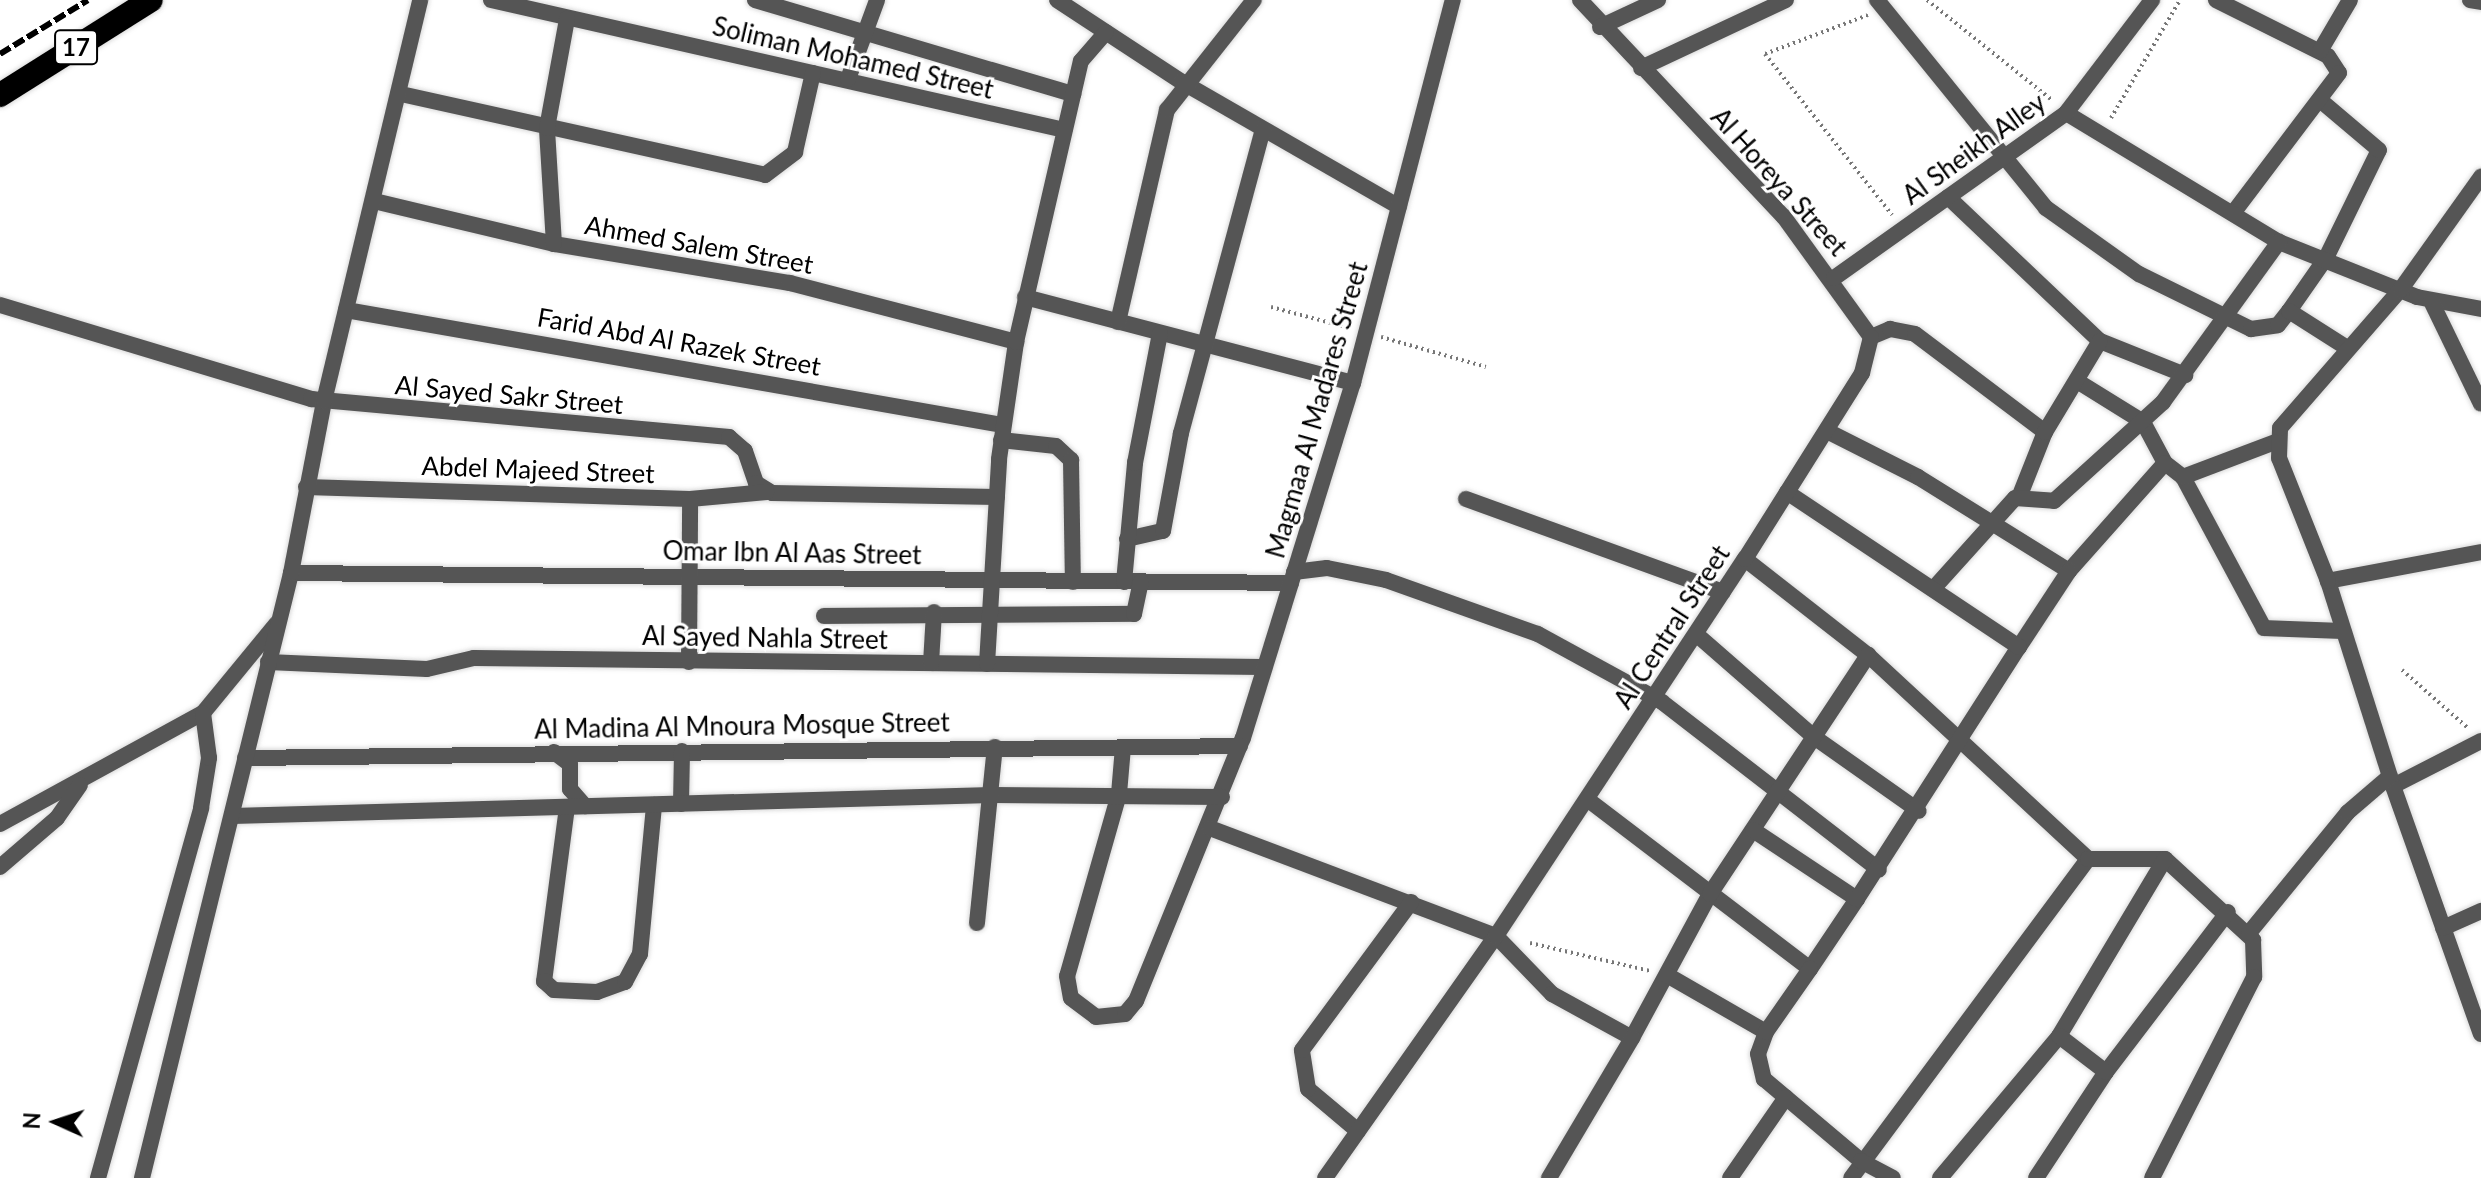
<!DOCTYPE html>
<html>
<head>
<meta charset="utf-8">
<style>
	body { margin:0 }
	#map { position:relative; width:2481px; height:1178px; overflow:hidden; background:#fff; font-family:Lato,sans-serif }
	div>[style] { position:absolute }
	.path>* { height:4px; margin-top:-2px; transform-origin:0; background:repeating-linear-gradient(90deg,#777 0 2px,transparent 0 6px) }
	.roads { filter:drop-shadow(0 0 2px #dbdbdb) drop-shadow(0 0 2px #dbdbdb) }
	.street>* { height:16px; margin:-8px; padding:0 8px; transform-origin:8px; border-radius:8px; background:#555 }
	.highway>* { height:24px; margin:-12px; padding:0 12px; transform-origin:12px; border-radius:12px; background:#000 }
	.rail>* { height:6px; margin-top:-3px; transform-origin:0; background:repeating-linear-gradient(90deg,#000 0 12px,transparent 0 16px) }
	span { translate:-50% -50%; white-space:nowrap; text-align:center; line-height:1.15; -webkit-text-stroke:6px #fff; paint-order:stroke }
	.shield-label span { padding:2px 6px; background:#fff; border:2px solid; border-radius:6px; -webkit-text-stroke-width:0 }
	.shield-label { font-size:24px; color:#000; font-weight:700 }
	.street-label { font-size:26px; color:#000 }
	.north { position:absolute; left:16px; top:1082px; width:80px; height:80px; -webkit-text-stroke:6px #fff; paint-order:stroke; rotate:273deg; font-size:22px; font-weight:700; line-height:32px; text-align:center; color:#000 }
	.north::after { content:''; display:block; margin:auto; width:28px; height:36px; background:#000; clip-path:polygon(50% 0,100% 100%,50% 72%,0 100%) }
</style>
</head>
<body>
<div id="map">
	<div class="path">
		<div style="left:1927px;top:0;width:161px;rotate:38.7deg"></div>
		<div style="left:1868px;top:15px;width:110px;rotate:159.3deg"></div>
		<div style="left:1765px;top:54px;width:205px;rotate:51.7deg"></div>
		<div style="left:2111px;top:118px;width:137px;rotate:-59.7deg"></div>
		<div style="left:1271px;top:307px;width:82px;rotate:14.9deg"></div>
		<div style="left:1381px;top:337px;width:109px;rotate:15.9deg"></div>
		<div style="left:2402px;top:670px;width:89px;rotate:41.4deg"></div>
		<div style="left:1530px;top:943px;width:123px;rotate:13.1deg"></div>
	</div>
	<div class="roads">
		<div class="street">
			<div style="left:491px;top:0;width:588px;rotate:12.78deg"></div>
			<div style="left:755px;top:0;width:332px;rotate:16.5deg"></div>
			<div style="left:1057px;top:0;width:149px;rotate:33.3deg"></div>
			<div style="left:1182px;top:82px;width:250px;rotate:29.9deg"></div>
			<div style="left:1580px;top:0;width:298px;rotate:46.8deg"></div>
			<div style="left:1784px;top:217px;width:148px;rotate:54.1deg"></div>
			<div style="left:1877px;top:0;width:268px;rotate:50.9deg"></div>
			<div style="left:2046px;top:208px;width:114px;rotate:35.4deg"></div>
			<div style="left:2139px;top:274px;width:125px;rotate:26.2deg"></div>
			<div style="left:2251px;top:329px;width:27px;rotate:-8deg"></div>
			<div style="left:2278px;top:325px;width:18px;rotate:-52deg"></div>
			<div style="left:2289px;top:311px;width:65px;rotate:-55.1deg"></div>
			<div style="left:2326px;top:258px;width:120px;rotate:-63.9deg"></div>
			<div style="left:2379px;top:150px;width:76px;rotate:-139.8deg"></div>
			<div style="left:2216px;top:0;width:125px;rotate:26.6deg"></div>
			<div style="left:2328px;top:56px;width:20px;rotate:57deg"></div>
			<div style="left:2339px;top:73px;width:171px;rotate:127.1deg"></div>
			<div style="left:2470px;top:0;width:11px;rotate:10deg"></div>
			<div style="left:1600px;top:27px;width:64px;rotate:-25deg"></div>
			<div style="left:2320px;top:51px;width:59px;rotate:-59.5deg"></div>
			<div style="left:1641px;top:68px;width:160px;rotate:-25.1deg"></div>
			<div style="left:848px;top:79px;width:84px;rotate:-69.8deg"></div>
			<div style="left:401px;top:94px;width:373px;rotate:12.5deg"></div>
			<div style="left:765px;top:175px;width:38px;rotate:-37deg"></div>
			<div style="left:795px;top:152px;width:81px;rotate:-77.2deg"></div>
			<div style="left:2066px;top:113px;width:249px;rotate:31.2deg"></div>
			<div style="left:2279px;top:242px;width:149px;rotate:21.7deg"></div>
			<div style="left:2417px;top:297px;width:65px;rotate:10.6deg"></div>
			<div style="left:1948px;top:197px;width:209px;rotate:43.5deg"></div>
			<div style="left:2100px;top:341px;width:92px;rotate:21.8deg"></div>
			<div style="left:374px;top:201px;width:185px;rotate:13.4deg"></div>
			<div style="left:554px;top:244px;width:239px;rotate:9.4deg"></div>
			<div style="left:790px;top:283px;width:234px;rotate:14.6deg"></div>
			<div style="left:554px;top:244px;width:116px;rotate:-93.5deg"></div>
			<div style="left:547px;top:128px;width:111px;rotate:-79.6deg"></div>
			<div style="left:1834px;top:278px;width:285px;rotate:-35.4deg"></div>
			<div style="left:2066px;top:113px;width:142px;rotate:-52.7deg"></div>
			<div style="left:1025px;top:297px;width:339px;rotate:14.7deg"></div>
			<div style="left:2431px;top:301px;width:114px;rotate:64.1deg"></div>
			<div style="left:0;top:305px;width:325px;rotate:16.8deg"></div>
			<div style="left:311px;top:399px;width:420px;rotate:5.2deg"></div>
			<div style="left:729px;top:437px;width:21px;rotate:41deg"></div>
			<div style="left:745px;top:451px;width:34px;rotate:71deg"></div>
			<div style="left:756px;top:483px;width:19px;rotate:32deg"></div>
			<div style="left:772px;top:493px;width:225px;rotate:1deg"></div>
			<div style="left:346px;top:310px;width:667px;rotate:9.93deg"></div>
			<div style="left:2289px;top:311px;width:69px;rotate:32.5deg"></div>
			<div style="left:1118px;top:322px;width:218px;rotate:-77deg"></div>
			<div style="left:1167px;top:110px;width:140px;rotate:-51.7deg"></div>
			<div style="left:1871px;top:337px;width:21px;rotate:-23deg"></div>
			<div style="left:1890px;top:329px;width:25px;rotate:11deg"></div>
			<div style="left:1915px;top:334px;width:163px;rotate:37deg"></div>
			<div style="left:2077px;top:381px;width:78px;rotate:31.8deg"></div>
			<div style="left:2143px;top:422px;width:47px;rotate:61.8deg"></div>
			<div style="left:2165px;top:463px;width:23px;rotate:38deg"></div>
			<div style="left:2183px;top:477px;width:171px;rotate:61.8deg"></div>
			<div style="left:2264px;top:628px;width:77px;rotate:2.2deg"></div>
			<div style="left:1827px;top:431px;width:102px;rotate:26.8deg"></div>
			<div style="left:1918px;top:477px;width:178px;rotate:31.9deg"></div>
			<div style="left:2069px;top:571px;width:144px;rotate:-48.4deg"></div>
			<div style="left:1001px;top:440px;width:55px;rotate:6.2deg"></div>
			<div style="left:1056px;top:446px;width:21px;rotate:43deg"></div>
			<div style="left:1071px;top:460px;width:122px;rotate:89.1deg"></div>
			<div style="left:2183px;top:477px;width:98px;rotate:-20.8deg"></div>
			<div style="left:306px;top:487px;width:384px;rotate:1.8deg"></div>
			<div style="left:690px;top:499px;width:77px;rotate:-5.2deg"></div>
			<div style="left:2020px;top:495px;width:68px;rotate:-68.4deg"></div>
			<div style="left:2045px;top:432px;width:106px;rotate:-58.9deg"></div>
			<div style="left:1466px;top:499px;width:273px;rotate:19.9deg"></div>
			<div style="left:1127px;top:539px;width:37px;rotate:-13deg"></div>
			<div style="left:1163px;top:531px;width:100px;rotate:-79.6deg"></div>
			<div style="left:1181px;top:433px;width:314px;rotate:-74.9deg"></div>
			<div style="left:2481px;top:552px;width:156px;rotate:169.3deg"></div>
			<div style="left:2328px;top:581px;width:215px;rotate:72.4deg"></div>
			<div style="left:2393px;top:786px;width:99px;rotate:-27.1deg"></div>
			<div style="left:1745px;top:559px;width:156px;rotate:38deg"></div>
			<div style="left:1868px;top:655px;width:300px;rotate:42.8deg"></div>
			<div style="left:2088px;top:859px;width:397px;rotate:126.6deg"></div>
			<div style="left:1294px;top:572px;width:33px;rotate:-7deg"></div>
			<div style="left:1327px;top:568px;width:60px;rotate:11.5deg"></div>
			<div style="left:1386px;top:580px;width:161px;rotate:19.6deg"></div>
			<div style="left:1538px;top:634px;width:141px;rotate:28.7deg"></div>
			<div style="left:1662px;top:702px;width:274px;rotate:37.7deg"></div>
			<div style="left:291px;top:573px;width:1000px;rotate:0.57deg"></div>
			<div style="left:2328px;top:581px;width:132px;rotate:-111.7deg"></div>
			<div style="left:2279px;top:458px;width:30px;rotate:-88deg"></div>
			<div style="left:2280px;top:428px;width:184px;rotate:-49deg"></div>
			<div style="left:2401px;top:289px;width:138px;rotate:-54.5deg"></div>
			<div style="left:1124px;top:582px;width:120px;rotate:-84.7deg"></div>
			<div style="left:1135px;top:463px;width:132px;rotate:-79.1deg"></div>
			<div style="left:1933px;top:589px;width:122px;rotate:-48deg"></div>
			<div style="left:2015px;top:498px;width:39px;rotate:4deg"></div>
			<div style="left:2054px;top:501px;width:147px;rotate:-42.2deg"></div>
			<div style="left:2163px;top:402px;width:198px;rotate:-54.1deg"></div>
			<div style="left:824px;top:616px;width:310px;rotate:-0.4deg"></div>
			<div style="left:1134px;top:614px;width:33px;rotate:-78deg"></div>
			<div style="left:1696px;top:634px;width:157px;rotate:41.1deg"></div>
			<div style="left:1814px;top:737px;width:128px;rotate:35.2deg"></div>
			<div style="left:2019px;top:647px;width:91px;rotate:-56.7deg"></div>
			<div style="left:268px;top:662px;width:159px;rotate:2.5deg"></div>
			<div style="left:427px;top:669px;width:48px;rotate:-13.2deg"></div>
			<div style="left:474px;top:658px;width:789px;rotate:0.65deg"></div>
			<div style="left:689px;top:662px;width:163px;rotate:-89.6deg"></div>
			<div style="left:931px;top:663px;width:51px;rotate:-86.6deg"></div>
			<div style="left:987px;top:664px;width:205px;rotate:-86.6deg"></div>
			<div style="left:999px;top:459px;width:118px;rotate:-81.7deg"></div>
			<div style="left:1016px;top:342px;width:288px;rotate:-77deg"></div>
			<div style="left:1081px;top:61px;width:38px;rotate:-49deg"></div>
			<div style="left:1123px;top:747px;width:47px;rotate:94.9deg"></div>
			<div style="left:1119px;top:794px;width:189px;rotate:105.9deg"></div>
			<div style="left:1067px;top:976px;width:22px;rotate:80deg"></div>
			<div style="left:1071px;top:998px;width:31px;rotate:37deg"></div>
			<div style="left:1096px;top:1017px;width:29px;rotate:-6deg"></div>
			<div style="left:1125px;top:1014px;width:17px;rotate:-50deg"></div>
			<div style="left:1136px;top:1001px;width:284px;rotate:-67.9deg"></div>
			<div style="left:1243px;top:738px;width:372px;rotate:-72.8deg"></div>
			<div style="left:1353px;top:383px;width:396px;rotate:-75.4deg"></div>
			<div style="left:554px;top:752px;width:20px;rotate:37deg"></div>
			<div style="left:570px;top:764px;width:25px;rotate:90deg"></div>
			<div style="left:570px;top:789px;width:23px;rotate:49deg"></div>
			<div style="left:245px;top:758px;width:995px;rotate:-0.69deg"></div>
			<div style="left:2393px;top:786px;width:263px;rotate:70.5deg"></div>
			<div style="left:1587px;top:799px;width:280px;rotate:37.3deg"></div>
			<div style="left:1810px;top:969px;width:84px;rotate:-56.1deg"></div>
			<div style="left:681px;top:804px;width:53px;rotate:-88.9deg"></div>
			<div style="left:567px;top:807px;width:176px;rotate:97.5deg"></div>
			<div style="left:544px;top:981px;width:13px;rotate:42deg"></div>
			<div style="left:554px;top:990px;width:43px;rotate:2.7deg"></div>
			<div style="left:597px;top:992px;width:30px;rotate:-20deg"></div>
			<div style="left:625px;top:982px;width:32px;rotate:-62deg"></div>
			<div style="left:640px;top:954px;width:150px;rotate:-84.6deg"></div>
			<div style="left:232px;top:816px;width:760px;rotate:-1.58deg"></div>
			<div style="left:992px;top:795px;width:230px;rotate:0.5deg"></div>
			<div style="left:0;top:824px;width:231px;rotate:-28.7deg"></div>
			<div style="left:203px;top:713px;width:115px;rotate:-50.6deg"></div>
			<div style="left:1210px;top:828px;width:306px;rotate:20.7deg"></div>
			<div style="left:1496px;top:936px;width:81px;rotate:46deg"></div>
			<div style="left:1552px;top:994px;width:91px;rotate:28.8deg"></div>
			<div style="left:1632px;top:1038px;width:164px;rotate:-61.6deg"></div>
			<div style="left:1710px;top:894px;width:287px;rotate:-56.5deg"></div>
			<div style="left:1753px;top:830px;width:125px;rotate:33.6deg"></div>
			<div style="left:1857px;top:899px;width:300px;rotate:-57.3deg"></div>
			<div style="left:2019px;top:647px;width:279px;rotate:-146.3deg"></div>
			<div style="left:2088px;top:859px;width:77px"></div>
			<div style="left:2165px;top:859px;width:120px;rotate:42.6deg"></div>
			<div style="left:2253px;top:940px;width:37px;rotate:88deg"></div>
			<div style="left:2254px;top:977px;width:225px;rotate:116.9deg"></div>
			<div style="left:0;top:867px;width:75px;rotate:-40.7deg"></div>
			<div style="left:57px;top:818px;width:40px;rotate:-55.1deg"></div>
			<div style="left:977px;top:923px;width:177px;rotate:-84.2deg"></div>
			<div style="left:2443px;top:928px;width:42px;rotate:-24.1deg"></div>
			<div style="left:2249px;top:933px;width:156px;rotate:-50.7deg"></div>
			<div style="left:2348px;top:812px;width:55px;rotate:-40.6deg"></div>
			<div style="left:1667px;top:975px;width:114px;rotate:29.9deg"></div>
			<div style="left:1766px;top:1032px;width:23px;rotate:110deg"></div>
			<div style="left:1758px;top:1054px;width:26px;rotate:77deg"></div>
			<div style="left:1764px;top:1079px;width:127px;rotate:40.2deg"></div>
			<div style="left:1861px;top:1161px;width:36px;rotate:28deg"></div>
			<div style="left:1766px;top:1032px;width:77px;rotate:-55.1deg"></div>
			<div style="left:2106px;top:1072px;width:201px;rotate:-52.7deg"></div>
			<div style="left:1358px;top:1131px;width:65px;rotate:-140deg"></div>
			<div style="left:1308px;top:1089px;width:39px;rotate:-99deg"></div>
			<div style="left:1302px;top:1050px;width:184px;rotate:-53.6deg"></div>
			<div style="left:98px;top:1178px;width:384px;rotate:-74.4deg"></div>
			<div style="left:201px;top:808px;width:51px;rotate:-80.9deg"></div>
			<div style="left:209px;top:758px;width:45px;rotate:-97.6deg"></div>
			<div style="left:142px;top:1178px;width:623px;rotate:-76.16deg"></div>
			<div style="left:291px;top:573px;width:175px;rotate:-79.1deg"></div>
			<div style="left:324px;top:401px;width:412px;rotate:-76.5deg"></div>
			<div style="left:1325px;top:1178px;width:296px;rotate:-54.8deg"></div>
			<div style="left:1496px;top:936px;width:452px;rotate:-56.6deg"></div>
			<div style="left:1745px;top:559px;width:220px;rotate:-57.8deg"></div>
			<div style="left:1862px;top:373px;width:37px;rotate:-76deg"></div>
			<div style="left:1549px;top:1178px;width:163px;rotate:-59.3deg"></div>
			<div style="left:1730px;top:1178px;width:98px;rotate:-55.3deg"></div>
			<div style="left:1940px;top:1178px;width:185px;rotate:-50deg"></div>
			<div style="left:2059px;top:1036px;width:206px;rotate:-59.1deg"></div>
			<div style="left:2036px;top:1178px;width:127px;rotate:-56.6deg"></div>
			<div style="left:2106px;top:1072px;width:59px;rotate:-142.5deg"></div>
		</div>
		<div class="highway">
			<div style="left:0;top:95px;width:178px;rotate:-32.2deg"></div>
		</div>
	</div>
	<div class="rail">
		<div style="left:0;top:54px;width:103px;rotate:-31.5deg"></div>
	</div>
	<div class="shield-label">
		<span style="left:76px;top:47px">17</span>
	</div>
	<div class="street-label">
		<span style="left:853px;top:58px;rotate:13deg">Soliman Mohamed Street</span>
		<span style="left:1974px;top:149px;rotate:-36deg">Al Sheikh Alley</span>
		<span style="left:1779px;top:182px;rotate:48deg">Al Horeya Street</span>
		<span style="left:699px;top:245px;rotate:10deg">Ahmed Salem Street</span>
		<span style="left:679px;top:342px;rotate:10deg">Farid Abd Al Razek Street</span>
		<span style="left:509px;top:395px;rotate:5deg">Al Sayed Sakr Street</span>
		<span style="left:1317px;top:410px;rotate:-74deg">Magmaa Al Madares Street</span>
		<span style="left:538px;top:470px;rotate:2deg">Abdel Majeed Street</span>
		<span style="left:792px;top:553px;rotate:1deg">Omar Ibn Al Aas Street</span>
		<span style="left:1672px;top:627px;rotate:-57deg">Al Central Street</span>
		<span style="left:765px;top:638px;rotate:1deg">Al Sayed Nahla Street</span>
		<span style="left:742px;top:726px;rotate:-1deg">Al Madina Al Mnoura Mosque Street</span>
	</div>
	<div class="north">N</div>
</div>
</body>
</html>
